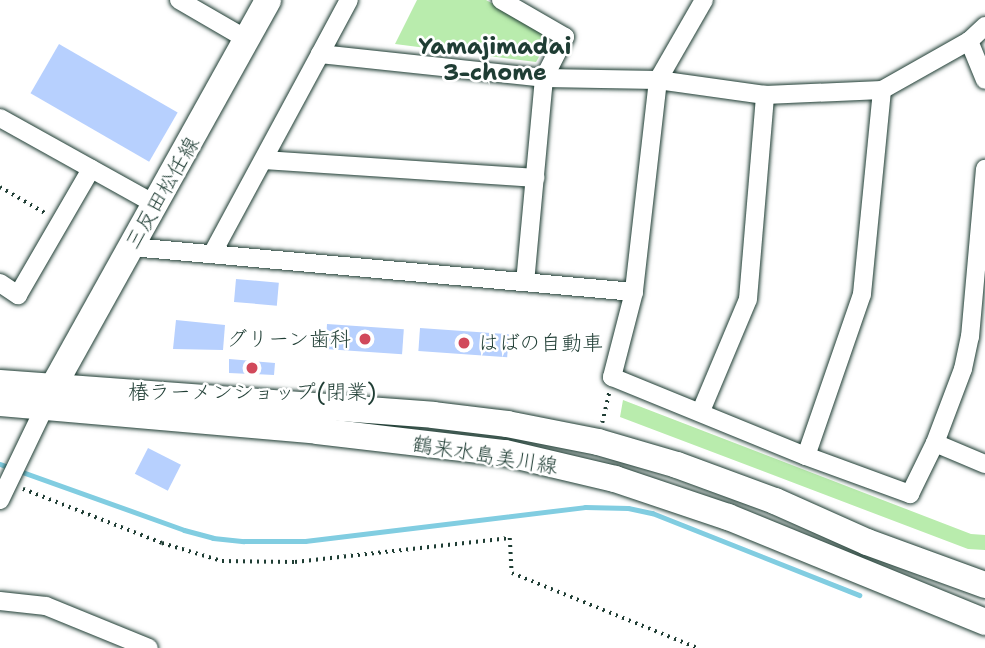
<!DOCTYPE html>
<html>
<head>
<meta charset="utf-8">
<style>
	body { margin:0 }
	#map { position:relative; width:985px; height:648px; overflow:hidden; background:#fff; font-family:"Shantell Sans","Klee One",sans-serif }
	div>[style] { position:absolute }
	.green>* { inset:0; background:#b9ecad }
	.stream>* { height:5px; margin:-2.5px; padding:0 2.5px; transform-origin:2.5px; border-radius:2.5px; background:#81cde1 }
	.building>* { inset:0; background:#b7d0fe; transform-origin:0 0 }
	.path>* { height:3.5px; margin-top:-1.75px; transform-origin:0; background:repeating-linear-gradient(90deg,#1f3d34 0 2px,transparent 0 7px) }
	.roads { filter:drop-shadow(0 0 2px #1f3d34) drop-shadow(0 0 2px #1f3d34) }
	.minor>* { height:18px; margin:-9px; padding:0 9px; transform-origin:9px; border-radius:9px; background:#fff }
	.secondary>* { height:26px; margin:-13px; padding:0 13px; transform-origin:13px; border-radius:13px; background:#fff }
	.dots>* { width:19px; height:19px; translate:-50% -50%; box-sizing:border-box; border:4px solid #fff; border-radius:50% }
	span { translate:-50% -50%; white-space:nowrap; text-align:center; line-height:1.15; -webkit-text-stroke:5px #fff; paint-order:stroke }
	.street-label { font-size:21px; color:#1f3d34 }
	.poi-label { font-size:21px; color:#1f3d34 }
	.right { translate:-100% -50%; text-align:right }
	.left { translate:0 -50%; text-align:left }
	.neighbourhood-label { font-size:23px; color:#1f3d34; font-weight:700 }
</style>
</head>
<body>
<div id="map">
	<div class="green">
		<div style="clip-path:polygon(417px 0,486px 0,551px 36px,536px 62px,395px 44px)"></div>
		<div style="clip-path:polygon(623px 400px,971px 534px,985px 535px,985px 550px,968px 549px,620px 417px)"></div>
	</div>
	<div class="stream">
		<div style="left:0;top:464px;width:195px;rotate:19.7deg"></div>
		<div style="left:184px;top:530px;width:30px;rotate:15deg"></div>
		<div style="left:213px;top:538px;width:31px;rotate:6deg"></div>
		<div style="left:244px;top:541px;width:61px"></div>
		<div style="left:305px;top:541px;width:282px;rotate:-6.9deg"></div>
		<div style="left:585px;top:507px;width:43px;rotate:1.3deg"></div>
		<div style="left:628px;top:508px;width:25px;rotate:12deg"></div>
		<div style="left:652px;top:513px;width:223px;rotate:21.6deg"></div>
	</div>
	<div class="building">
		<div style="left:59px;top:44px;width:137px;height:57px;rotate:30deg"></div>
		<div style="left:236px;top:279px;width:43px;height:23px;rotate:5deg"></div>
		<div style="clip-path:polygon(176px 320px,225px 325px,223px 350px,173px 349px)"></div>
		<div style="left:327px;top:324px;width:77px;height:25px;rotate:4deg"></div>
		<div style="left:420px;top:328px;width:89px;height:23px;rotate:4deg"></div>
		<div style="clip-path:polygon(229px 359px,275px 363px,274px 375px,229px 373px)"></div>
		<div style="left:148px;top:448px;width:37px;height:29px;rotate:27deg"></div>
	</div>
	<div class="path">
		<div style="left:0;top:187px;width:52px;rotate:30deg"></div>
		<div style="left:602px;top:423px;width:31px;rotate:-77deg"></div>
		<div style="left:23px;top:489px;width:149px;rotate:21.2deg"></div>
		<div style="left:162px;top:543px;width:63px;rotate:16.7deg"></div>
		<div style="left:222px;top:561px;width:73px;rotate:0.8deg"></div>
		<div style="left:295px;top:562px;width:216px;rotate:-6.4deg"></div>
		<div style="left:510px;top:538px;width:35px;rotate:87deg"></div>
		<div style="left:512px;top:573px;width:201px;rotate:22deg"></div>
	</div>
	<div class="roads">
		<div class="minor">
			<div style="left:179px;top:0;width:80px;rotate:30.1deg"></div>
			<div style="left:501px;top:0;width:74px;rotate:30deg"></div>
			<div style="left:565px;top:37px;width:46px;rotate:117.1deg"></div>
			<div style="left:544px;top:78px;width:204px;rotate:95.3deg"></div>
			<div style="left:704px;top:0;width:92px;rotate:119.9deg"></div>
			<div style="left:658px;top:80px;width:213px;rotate:96.5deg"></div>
			<div style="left:634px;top:292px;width:88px;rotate:104.5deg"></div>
			<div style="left:612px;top:377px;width:209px;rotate:22.2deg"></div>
			<div style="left:806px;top:456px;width:111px;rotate:20.1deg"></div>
			<div style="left:910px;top:494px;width:57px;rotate:-63.9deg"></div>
			<div style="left:935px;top:443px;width:54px;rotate:22.8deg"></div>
			<div style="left:969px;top:41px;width:42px;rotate:67.7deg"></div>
			<div style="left:320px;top:54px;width:61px;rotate:-61.8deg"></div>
			<div style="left:0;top:118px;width:179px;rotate:29.1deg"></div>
			<div style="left:265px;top:160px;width:271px;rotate:3.8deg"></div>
			<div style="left:131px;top:247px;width:505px;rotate:5.11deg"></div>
			<div style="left:212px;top:254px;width:227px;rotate:-61.6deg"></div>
			<div style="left:320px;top:54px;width:225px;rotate:6.1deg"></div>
			<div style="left:544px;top:78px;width:114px;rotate:1deg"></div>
			<div style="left:658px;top:80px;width:108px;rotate:8deg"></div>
			<div style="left:765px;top:95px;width:117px;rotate:-2.4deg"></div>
			<div style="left:882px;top:90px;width:100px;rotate:-29.4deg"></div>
			<div style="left:969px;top:41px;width:22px;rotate:-43deg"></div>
			<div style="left:0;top:283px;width:22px;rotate:34deg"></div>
			<div style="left:18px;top:295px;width:146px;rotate:-59.9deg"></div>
			<div style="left:701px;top:411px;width:121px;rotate:-67.2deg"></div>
			<div style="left:748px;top:299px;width:205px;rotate:-85.2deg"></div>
			<div style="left:935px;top:443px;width:79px;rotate:-69.3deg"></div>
			<div style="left:963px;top:369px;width:33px;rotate:-78deg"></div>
			<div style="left:970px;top:337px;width:169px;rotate:-84.9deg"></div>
			<div style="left:806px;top:456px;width:171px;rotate:-70.9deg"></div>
			<div style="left:862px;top:294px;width:205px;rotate:-84.4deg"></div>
			<div style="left:0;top:500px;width:113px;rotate:-64.3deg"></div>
			<div style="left:0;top:601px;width:46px;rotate:6.2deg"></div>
			<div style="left:46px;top:606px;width:111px;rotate:22.2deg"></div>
		</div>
		<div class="secondary">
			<div style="left:0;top:383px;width:434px;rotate:4.2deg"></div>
			<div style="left:433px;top:415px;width:75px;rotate:6.9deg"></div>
			<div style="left:507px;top:424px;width:93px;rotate:11.2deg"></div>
			<div style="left:598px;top:442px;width:82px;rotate:16.2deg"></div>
			<div style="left:677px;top:465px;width:104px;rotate:20.2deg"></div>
			<div style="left:775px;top:501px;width:101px;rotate:24deg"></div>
			<div style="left:867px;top:542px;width:126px;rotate:20deg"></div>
			<div style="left:54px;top:385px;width:440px;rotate:-60.9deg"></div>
			<div style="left:0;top:403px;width:318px;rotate:5deg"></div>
			<div style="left:317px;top:431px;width:189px;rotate:6.7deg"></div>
			<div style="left:505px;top:453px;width:113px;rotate:13.3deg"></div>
			<div style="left:615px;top:479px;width:119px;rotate:18.6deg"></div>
			<div style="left:728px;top:517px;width:278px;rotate:22.2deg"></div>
		</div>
	</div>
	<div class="dots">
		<div style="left:365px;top:339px;background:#d1495b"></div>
		<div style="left:464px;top:343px;background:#d1495b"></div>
		<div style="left:252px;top:368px;background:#d1495b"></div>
	</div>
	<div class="street-label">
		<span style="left:162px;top:193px;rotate:-60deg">三反田松任線</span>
		<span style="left:485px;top:455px;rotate:9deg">鶴来水島美川線</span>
	</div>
	<div class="poi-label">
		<span class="right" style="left:351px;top:339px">グリーン歯科</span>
		<span class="left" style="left:478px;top:343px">はばの自動車</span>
		<span style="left:252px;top:392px">椿ラーメンショップ(閉業)</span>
	</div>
	<div class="neighbourhood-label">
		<span style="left:495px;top:59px">Yamajimadai<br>3-chome</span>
	</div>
</div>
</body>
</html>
